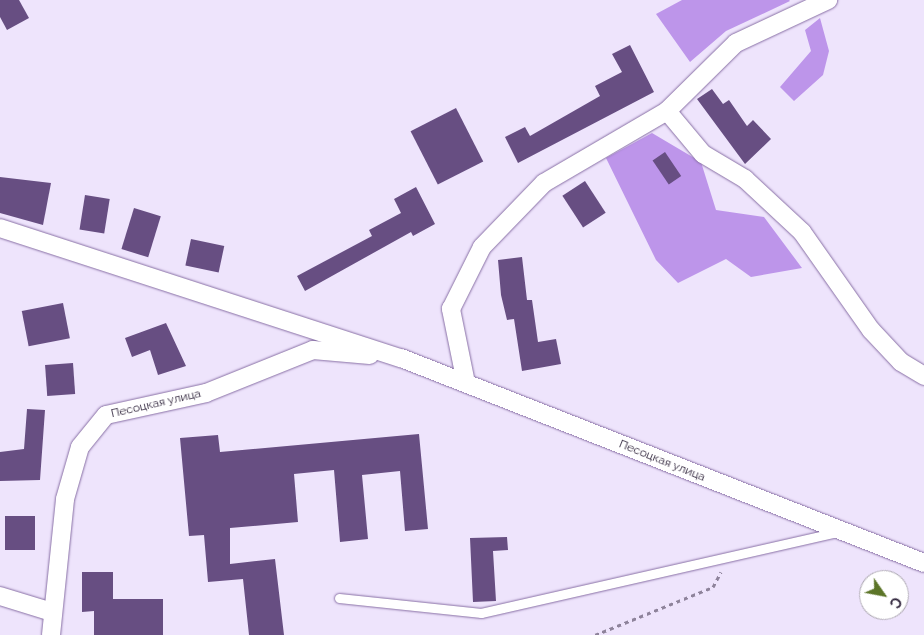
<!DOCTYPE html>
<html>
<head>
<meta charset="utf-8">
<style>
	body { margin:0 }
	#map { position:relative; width:924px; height:635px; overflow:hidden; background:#eee4fc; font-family:Raleway,sans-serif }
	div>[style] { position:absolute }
	.forest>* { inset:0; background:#bd95ea }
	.building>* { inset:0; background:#674e82; transform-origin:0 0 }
	.path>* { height:3px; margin-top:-1.5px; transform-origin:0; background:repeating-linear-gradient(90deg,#8e839b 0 4px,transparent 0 8px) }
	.roads { filter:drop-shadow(0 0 1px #886fa5) drop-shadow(0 0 1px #886fa5) }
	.lane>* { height:9px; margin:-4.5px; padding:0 4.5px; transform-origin:4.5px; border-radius:4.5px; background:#fff }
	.street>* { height:18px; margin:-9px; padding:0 9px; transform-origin:9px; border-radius:9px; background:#fff }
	span { translate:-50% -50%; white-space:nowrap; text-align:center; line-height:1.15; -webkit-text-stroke:5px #fff; paint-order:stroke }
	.street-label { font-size:12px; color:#2f243b }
	.north { position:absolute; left:859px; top:570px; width:50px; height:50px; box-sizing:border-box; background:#fff; border:1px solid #aca7b1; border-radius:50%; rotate:123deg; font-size:14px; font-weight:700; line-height:20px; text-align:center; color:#2f243b }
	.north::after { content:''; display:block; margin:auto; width:18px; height:22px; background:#5c7528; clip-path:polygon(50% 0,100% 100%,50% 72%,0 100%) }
</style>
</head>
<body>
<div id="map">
	<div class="forest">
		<div style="clip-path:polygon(682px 0,789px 0,790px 1px,726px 31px,690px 62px,656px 14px)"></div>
		<div style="clip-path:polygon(820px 18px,829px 51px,823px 75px,794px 101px,780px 87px,811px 51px,805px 30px)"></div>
		<div style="clip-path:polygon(652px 133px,701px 162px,716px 210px,764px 217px,802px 268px,751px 277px,726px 259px,678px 283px,656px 260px,606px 158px)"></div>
	</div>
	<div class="building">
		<div style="clip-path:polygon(0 0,19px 0,29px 18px,7px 30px,0 17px)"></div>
		<div style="clip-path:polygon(630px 45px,654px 92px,518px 163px,505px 137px,525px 127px,530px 136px,600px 96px,595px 86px,622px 72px,612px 54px)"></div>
		<div style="clip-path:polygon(712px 89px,723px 104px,729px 100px,747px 126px,753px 120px,771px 139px,745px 164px,697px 99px)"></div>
		<div style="left:456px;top:108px;width:60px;height:51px;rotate:63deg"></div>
		<div style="left:665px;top:152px;width:29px;height:15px;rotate:56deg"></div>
		<div style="clip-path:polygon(0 177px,51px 183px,43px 225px,0 213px)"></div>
		<div style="left:585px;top:181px;width:38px;height:27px;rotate:57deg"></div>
		<div style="clip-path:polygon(416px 187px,435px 224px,413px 236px,411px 232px,305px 291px,297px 276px,372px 236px,369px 230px,401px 213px,394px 199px)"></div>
		<div style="left:85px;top:195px;width:25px;height:35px;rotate:9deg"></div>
		<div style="left:134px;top:208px;width:28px;height:43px;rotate:17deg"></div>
		<div style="left:191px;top:239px;width:34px;height:27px;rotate:12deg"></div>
		<div style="clip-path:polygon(522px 257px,527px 300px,532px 300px,538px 342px,556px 339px,561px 364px,522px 371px,514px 319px,507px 320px,501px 295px,498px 260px)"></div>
		<div style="left:63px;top:303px;width:36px;height:42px;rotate:79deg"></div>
		<div style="clip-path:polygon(166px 323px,186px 366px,158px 375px,150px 350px,132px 357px,125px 338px)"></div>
		<div style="left:73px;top:363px;width:31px;height:28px;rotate:86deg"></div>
		<div style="clip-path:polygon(27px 409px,45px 410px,40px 480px,0 481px,0 452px,24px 449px)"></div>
		<div style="clip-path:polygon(419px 434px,428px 529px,405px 531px,400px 471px,362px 475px,368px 539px,340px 542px,334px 470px,294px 474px,298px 522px,230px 528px,230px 564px,275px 559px,284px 635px,249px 635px,243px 579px,208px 582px,204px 535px,189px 536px,180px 438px,218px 435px,220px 452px)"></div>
		<div style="left:5px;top:516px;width:30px;height:34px"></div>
		<div style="clip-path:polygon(507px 537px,508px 550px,493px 551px,496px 601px,473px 602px,470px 538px)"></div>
		<div style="clip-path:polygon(82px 572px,113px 572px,113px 599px,163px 599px,163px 635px,94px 635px,94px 611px,82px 612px)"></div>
	</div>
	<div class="path">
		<div style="left:595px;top:635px;width:127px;rotate:-22.1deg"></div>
		<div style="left:713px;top:587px;width:17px;rotate:-62deg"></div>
	</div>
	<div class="roads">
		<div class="lane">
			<div style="left:339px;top:598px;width:143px;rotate:6deg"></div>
			<div style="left:481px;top:613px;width:365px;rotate:-12.8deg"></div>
		</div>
		<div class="street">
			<div style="left:667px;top:111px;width:56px;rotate:50.1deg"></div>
			<div style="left:703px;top:154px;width:49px;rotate:30.8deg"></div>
			<div style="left:745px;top:179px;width:78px;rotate:42.9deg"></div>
			<div style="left:802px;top:232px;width:120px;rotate:54.9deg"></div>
			<div style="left:871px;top:330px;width:44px;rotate:46.8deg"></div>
			<div style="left:901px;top:362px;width:27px;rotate:31deg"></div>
			<div style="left:0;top:228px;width:422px;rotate:18deg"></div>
			<div style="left:401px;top:358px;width:562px;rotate:21.4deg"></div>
			<div style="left:466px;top:383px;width:76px;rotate:-101.5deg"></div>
			<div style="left:451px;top:309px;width:69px;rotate:-63.4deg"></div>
			<div style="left:482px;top:247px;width:89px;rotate:-45.9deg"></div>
			<div style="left:544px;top:183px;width:143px;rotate:-30.3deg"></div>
			<div style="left:667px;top:111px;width:97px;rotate:-44.6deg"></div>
			<div style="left:736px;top:43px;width:102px;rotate:-25.1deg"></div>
			<div style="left:0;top:596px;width:54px;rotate:17.1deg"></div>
			<div style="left:51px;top:635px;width:137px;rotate:-84.1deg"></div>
			<div style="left:65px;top:499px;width:54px;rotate:-73.9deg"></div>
			<div style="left:80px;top:447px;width:41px;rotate:-50.9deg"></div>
			<div style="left:106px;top:415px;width:102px;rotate:-12.4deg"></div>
			<div style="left:206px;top:393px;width:115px;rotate:-21.9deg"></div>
			<div style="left:313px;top:350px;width:57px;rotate:5deg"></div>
		</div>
	</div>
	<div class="street-label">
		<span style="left:156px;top:404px;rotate:-13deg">Песоцкая улица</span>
		<span style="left:662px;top:461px;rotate:22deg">Песоцкая улица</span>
	</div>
	<div class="north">С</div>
</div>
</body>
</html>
